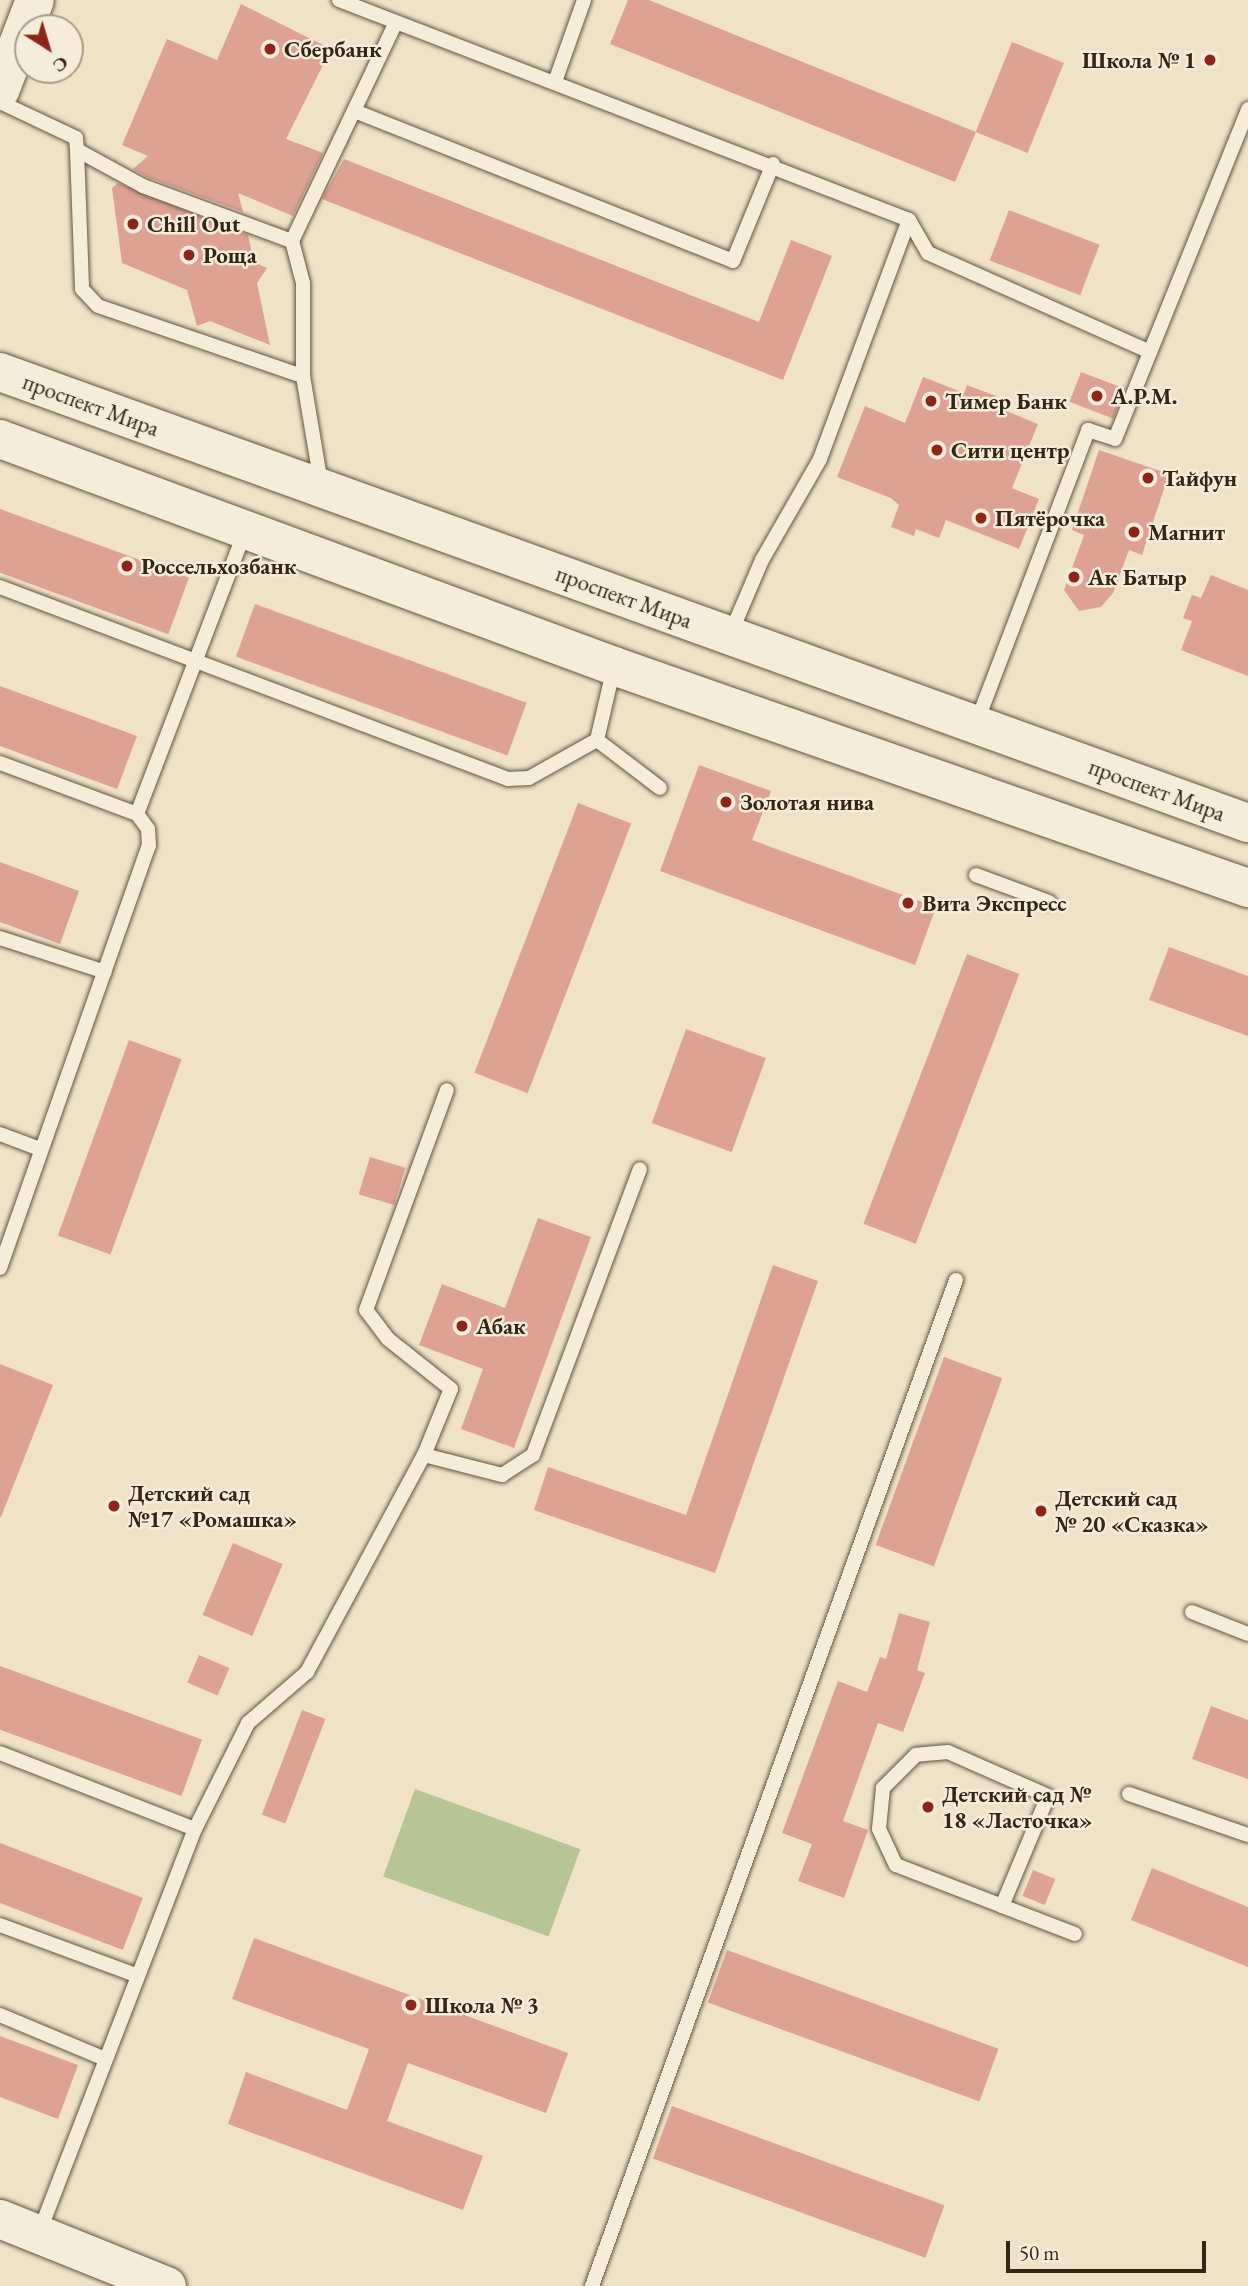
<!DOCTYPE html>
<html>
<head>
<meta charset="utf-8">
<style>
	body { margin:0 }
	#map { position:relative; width:1248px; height:2286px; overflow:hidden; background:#efe2c6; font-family:"EB Garamond",serif }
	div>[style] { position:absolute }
	.green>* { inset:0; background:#b7c497; transform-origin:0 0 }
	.building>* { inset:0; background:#dea294; transform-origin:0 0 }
	.roads { filter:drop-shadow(0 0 2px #645440) drop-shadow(0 0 2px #645440) }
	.lane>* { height:14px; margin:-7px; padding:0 7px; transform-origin:7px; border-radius:7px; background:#f5ecda }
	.secondary>* { height:38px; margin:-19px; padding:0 19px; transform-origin:19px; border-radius:19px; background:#f5ecda }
	.dots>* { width:19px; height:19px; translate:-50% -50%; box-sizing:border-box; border:4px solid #f5ecda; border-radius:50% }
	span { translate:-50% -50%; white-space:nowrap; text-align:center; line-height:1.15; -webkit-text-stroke:5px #f5ecda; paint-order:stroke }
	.poi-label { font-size:23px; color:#352513; font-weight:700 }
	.left { translate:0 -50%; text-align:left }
	.right { translate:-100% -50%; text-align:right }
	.street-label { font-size:23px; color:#352513 }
	.north { position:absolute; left:14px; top:14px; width:70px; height:70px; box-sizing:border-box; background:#f5ecda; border:2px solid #a89c8a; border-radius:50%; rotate:143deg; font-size:19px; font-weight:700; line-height:28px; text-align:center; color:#352513 }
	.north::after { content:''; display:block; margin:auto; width:24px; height:32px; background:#8f2418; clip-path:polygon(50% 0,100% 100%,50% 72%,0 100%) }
	.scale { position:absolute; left:1006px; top:2241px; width:200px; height:32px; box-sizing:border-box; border:4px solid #352513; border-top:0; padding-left:9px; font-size:21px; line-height:24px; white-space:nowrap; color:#352513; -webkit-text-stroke:5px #f5ecda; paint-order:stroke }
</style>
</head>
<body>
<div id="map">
	<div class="green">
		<div style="left:415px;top:1789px;width:176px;height:93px;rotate:20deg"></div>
	</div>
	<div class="building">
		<div style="clip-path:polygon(628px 0,649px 0,976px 132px,955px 182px,610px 44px)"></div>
		<div style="clip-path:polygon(241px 4px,331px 49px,286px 139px,323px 153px,293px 216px,238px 193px,243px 212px,147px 177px,133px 169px,148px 156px,122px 145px,167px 39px,217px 60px)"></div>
		<div style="left:1012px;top:42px;width:56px;height:97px;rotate:22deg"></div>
		<div style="clip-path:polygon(344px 159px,759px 322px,791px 240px,832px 256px,783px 380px,322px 199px)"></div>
		<div style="clip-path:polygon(118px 183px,248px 235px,254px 262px,267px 268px,257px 283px,270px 345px,210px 321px,197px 326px,187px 290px,122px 263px,112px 188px)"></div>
		<div style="left:1009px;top:210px;width:97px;height:54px;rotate:21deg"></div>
		<div style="left:1081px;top:372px;width:47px;height:32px;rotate:21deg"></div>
		<div style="clip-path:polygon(923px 377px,964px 393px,967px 385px,996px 396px,992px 405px,1038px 424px,1012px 488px,1039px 499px,1019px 549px,946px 520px,939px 538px,916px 529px,914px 536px,891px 527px,899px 505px,891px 498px,837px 477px,865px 406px,905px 423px)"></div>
		<div style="clip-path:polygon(1099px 450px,1169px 474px,1142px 555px,1129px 550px,1113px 593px,1101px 607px,1079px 611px,1064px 590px,1084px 535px,1072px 530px)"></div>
		<div style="left:0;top:509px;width:201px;height:60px;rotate:20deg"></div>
		<div style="clip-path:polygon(1211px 575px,1248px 590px,1248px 676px,1181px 650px,1192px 621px,1183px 618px,1192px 595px,1201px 598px)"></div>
		<div style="left:255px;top:604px;width:289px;height:56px;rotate:20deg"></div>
		<div style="clip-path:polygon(0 686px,137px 736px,117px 789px,0 746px)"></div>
		<div style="clip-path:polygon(699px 765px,771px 791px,752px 840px,936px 907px,915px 965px,660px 871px)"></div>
		<div style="left:578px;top:803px;width:57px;height:289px;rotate:21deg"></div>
		<div style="clip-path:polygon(0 862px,79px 891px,60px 944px,0 922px)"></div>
		<div style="clip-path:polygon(1169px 947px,1248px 976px,1248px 1036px,1149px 1000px)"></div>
		<div style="left:967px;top:954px;width:56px;height:289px;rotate:21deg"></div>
		<div style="left:686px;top:1029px;width:85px;height:100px;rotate:20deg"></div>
		<div style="left:129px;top:1040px;width:56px;height:208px;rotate:20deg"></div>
		<div style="left:370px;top:1157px;width:37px;height:39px;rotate:17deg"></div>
		<div style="clip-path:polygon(538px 1218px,591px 1237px,514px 1448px,461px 1429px,483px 1369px,419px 1345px,442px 1284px,505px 1308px)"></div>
		<div style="clip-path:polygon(773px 1265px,818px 1281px,715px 1573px,534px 1510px,548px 1467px,686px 1515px)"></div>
		<div style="left:944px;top:1357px;width:62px;height:200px;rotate:20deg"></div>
		<div style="clip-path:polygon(0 1364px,53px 1385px,1px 1517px,0 1517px)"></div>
		<div style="left:233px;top:1543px;width:54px;height:78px;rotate:23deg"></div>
		<div style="clip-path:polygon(899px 1613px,930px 1622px,917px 1670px,925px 1673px,903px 1732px,878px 1723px,843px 1821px,868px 1830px,844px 1898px,798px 1881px,812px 1844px,782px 1833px,838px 1681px,867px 1692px,880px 1657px,886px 1659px)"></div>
		<div style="left:199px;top:1655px;width:33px;height:30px;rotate:23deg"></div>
		<div style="left:0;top:1666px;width:215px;height:60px;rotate:20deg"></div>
		<div style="clip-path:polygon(1211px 1706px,1248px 1720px,1248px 1779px,1192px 1759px)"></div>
		<div style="left:302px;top:1710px;width:25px;height:112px;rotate:21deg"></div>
		<div style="left:0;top:1843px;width:153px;height:56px;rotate:21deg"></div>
		<div style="clip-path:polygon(1152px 1868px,1248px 1907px,1248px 1967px,1131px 1920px)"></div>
		<div style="left:1033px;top:1870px;width:24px;height:28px;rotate:22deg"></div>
		<div style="clip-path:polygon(254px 1938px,568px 2053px,546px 2113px,408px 2063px,387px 2121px,483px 2156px,463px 2210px,228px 2124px,246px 2072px,347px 2110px,369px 2049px,232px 1999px)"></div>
		<div style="left:727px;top:1950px;width:289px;height:56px;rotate:20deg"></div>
		<div style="clip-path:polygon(0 2036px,78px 2065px,58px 2119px,0 2097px)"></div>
		<div style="left:672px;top:2106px;width:290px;height:56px;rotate:20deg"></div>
	</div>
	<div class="roads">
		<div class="lane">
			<div style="left:339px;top:0;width:611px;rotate:21.1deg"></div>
			<div style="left:909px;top:220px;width:38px;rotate:60deg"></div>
			<div style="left:928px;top:253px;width:243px;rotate:24deg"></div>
			<div style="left:556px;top:79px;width:84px;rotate:-70.5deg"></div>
			<div style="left:0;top:102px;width:84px;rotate:25.3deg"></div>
			<div style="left:76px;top:138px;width:12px;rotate:85deg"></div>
			<div style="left:77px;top:150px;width:75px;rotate:28.6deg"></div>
			<div style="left:143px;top:186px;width:159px;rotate:20.3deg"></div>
			<div style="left:292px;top:241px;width:242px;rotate:-64.6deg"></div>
			<div style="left:357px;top:112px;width:404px;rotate:21.6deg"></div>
			<div style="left:733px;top:261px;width:105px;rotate:-67.6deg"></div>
			<div style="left:77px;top:150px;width:139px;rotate:87.9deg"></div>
			<div style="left:82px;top:289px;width:23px;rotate:47deg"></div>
			<div style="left:98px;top:306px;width:217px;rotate:18.9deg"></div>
			<div style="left:292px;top:241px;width:43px;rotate:75.3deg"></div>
			<div style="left:303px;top:283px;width:93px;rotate:90deg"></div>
			<div style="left:303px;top:376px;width:109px;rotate:80.5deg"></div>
			<div style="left:0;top:587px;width:543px;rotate:20.7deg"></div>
			<div style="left:508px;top:779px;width:21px;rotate:-3deg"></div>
			<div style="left:529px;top:778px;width:78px;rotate:-29.2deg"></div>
			<div style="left:597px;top:740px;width:75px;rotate:-76.9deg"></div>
			<div style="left:730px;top:635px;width:82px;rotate:-66.9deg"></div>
			<div style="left:762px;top:560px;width:116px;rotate:-60.1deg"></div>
			<div style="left:820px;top:459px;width:255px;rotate:-69.6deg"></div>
			<div style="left:976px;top:724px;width:315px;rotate:-69.1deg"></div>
			<div style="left:1088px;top:430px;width:28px;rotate:18deg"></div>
			<div style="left:1115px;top:439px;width:356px;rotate:-68deg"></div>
			<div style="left:597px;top:740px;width:79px;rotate:37.3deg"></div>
			<div style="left:0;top:763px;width:146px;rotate:20.4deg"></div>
			<div style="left:976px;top:875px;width:78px;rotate:20.3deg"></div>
			<div style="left:0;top:938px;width:110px;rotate:17.9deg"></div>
			<div style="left:0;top:1134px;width:43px;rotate:20.6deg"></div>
			<div style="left:0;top:1268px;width:448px;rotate:-70.6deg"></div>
			<div style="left:149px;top:846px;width:17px;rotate:-93deg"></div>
			<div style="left:148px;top:829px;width:19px;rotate:-126deg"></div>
			<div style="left:137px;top:814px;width:303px;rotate:-69.1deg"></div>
			<div style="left:424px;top:1455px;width:81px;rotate:14.4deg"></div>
			<div style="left:502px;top:1475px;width:37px;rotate:-33deg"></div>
			<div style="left:533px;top:1455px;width:305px;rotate:-69.5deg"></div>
			<div style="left:1192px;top:1612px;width:60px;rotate:21.4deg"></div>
			<div style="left:0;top:1753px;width:209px;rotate:21.3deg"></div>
			<div style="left:1129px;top:1794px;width:126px;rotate:19deg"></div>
			<div style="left:1002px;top:1906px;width:119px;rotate:-67.3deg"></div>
			<div style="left:1048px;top:1796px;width:109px;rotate:-156.3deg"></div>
			<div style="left:948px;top:1752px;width:32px;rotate:175deg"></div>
			<div style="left:916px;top:1755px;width:47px;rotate:135deg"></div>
			<div style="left:883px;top:1788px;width:41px;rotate:95.6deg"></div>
			<div style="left:879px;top:1829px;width:40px;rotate:65deg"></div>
			<div style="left:896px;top:1865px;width:114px;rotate:21.1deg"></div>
			<div style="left:1002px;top:1906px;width:78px;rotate:21deg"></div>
			<div style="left:0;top:1925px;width:145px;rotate:20.2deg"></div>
			<div style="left:0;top:2015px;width:112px;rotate:22.7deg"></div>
			<div style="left:39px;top:2233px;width:433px;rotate:-68.9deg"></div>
			<div style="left:195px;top:1829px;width:119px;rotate:-63.4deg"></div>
			<div style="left:248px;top:1723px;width:78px;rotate:-40.8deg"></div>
			<div style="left:307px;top:1672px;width:247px;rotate:-61.7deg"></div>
			<div style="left:424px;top:1455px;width:71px;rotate:-67.8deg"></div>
			<div style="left:451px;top:1389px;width:80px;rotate:-141.6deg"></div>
			<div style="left:388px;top:1339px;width:36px;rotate:-127deg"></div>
			<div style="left:366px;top:1310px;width:234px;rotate:-69.8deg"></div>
			<div style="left:592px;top:2286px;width:1070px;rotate:-70.11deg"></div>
		</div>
		<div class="secondary">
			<div style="left:0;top:91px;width:97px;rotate:-69deg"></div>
			<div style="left:0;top:372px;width:1327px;rotate:19.87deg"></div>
			<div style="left:0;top:439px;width:655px;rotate:20.29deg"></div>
			<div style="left:614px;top:666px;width:672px;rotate:19.3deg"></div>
			<div style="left:0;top:2219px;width:180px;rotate:21.9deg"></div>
		</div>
	</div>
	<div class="dots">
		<div style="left:270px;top:49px;background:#8f2418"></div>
		<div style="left:1210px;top:60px;background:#8f2418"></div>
		<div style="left:133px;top:224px;background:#8f2418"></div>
		<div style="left:189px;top:255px;background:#8f2418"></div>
		<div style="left:1097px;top:396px;background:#8f2418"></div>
		<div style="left:931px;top:401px;background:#8f2418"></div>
		<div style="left:937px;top:450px;background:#8f2418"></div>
		<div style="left:1148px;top:478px;background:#8f2418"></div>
		<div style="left:981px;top:518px;background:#8f2418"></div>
		<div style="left:1134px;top:532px;background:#8f2418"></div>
		<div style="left:127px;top:566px;background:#8f2418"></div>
		<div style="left:1074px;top:577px;background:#8f2418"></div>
		<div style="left:726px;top:802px;background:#8f2418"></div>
		<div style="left:908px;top:903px;background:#8f2418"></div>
		<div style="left:462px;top:1326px;background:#8f2418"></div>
		<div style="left:114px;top:1506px;background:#8f2418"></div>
		<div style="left:1041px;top:1511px;background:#8f2418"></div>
		<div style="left:928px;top:1807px;background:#8f2418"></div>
		<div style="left:411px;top:2005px;background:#8f2418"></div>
	</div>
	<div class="poi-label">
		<span class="left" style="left:284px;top:49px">Сбербанк</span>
		<span class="right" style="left:1196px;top:60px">Школа № 1</span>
		<span class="left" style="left:147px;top:224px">Chill Out</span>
		<span class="left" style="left:203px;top:255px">Роща</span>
		<span class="left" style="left:1111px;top:396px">А.Р.М.</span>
		<span class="left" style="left:945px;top:401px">Тимер Банк</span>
		<span class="left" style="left:951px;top:450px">Сити центр</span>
		<span class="left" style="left:1162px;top:478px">Тайфун</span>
		<span class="left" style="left:995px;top:518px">Пятёрочка</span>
		<span class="left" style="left:1148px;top:532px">Магнит</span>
		<span class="left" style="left:141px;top:566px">Россельхозбанк</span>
		<span class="left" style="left:1088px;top:577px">Ак Батыр</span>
		<span class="left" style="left:740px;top:802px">Золотая нива</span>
		<span class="left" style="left:922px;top:903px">Вита Экспресс</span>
		<span class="left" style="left:476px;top:1326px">Абак</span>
		<span class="left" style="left:128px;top:1506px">Детский сад<br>№17 «Ромашка»</span>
		<span class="left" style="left:1055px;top:1511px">Детский сад<br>№ 20 «Сказка»</span>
		<span class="left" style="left:942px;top:1807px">Детский сад №<br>18 «Ласточка»</span>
		<span class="left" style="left:425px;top:2005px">Школа № 3</span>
	</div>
	<div class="street-label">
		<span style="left:91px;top:405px;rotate:20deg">проспект Мира</span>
		<span style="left:624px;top:597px;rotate:20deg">проспект Мира</span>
		<span style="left:1157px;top:790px;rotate:20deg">проспект Мира</span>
	</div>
	<div class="north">С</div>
	<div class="scale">50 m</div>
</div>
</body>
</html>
